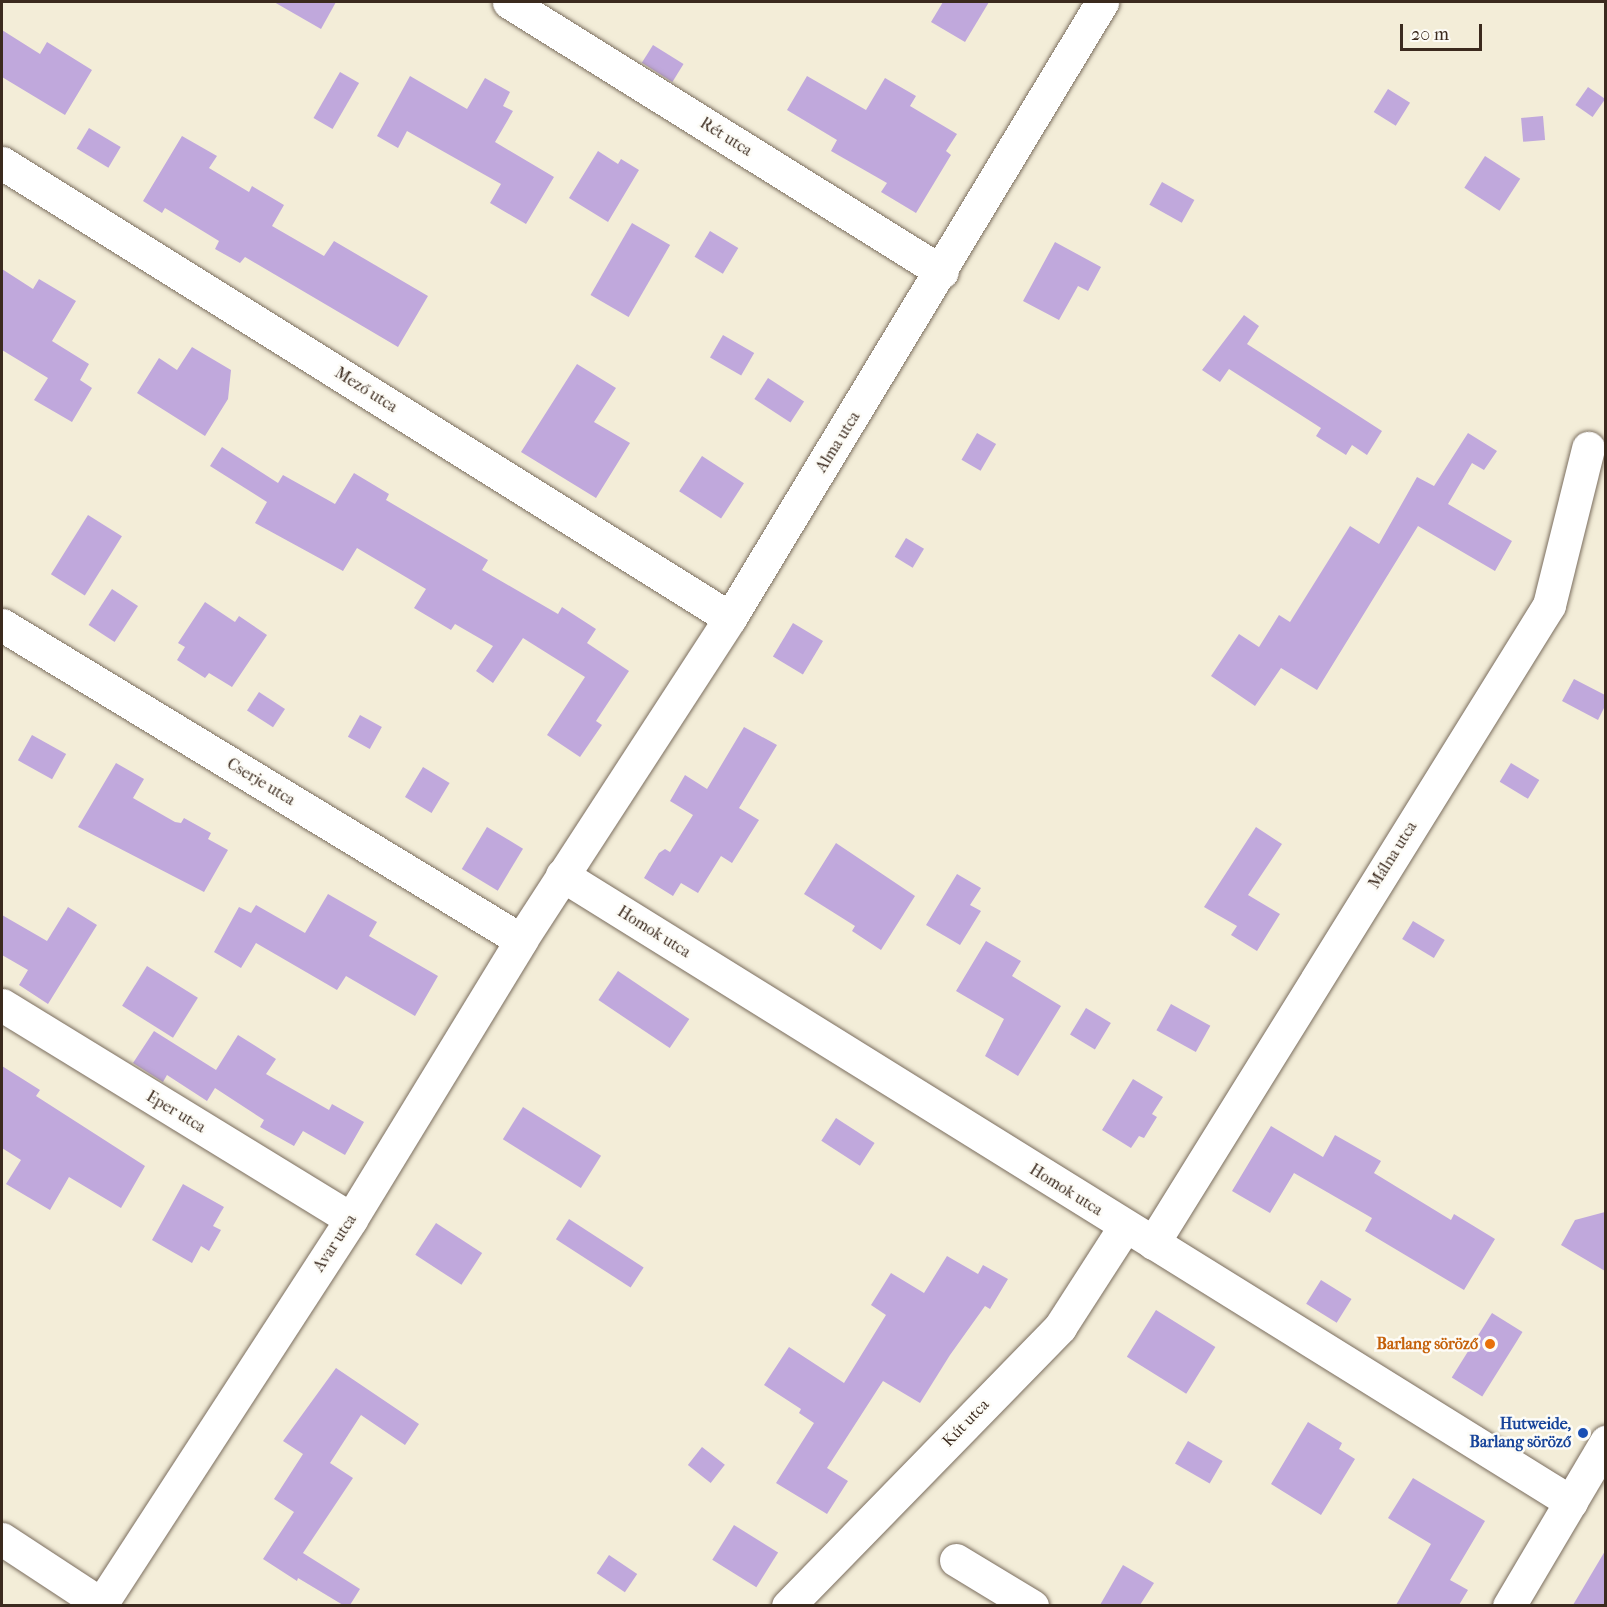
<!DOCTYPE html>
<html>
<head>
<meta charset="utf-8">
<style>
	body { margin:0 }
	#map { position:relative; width:1607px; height:1607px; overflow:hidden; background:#f3edd8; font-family:"IM FELL French Canon",serif }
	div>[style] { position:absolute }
	.building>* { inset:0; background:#c0a8dc; transform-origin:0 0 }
	.roads { filter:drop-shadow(0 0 2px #7b6e5f) drop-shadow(0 0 2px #7b6e5f) }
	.minor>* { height:33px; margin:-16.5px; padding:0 16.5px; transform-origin:16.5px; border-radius:16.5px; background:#fff }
	.dots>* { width:16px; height:16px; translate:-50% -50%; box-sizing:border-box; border:3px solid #fdfcf7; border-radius:50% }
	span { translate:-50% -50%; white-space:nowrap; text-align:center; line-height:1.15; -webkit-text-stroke:5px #fdfcf7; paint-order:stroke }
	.street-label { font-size:16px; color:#3b2a1e }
	.food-label { font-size:16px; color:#c56008; font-weight:700 }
	.right { translate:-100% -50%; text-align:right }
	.transit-label { font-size:16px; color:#164399; font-weight:700 }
	.frame { position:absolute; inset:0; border:3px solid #3b2a1e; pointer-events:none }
	.scale { position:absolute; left:1400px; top:24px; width:82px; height:27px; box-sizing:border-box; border:3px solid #3b2a1e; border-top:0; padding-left:8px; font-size:18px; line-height:21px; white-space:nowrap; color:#3b2a1e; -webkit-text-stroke:4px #fdfcf7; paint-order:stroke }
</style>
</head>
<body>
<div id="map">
	<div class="building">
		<div style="clip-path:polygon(274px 2px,336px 2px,321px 29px)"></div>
		<div style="clip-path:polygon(943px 2px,989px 2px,965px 42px,931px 22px)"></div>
		<div style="clip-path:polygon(2px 30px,40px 54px,47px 42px,92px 70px,65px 115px,2px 77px)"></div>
		<div style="left:653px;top:45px;width:36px;height:21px;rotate:32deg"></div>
		<div style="left:340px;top:72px;width:22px;height:53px;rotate:30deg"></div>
		<div style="clip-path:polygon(410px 76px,467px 109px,485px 78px,510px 92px,503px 106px,513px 111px,495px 142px,554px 177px,526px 224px,490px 203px,501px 184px,407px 131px,398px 148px,377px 136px)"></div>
		<div style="clip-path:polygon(807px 76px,866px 110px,885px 78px,916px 96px,910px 106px,957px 134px,946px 151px,951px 155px,916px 213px,881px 192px,887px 183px,831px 151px,837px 140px,787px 110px)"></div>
		<div style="left:1588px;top:87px;width:21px;height:22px;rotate:35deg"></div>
		<div style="left:1388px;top:89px;width:26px;height:27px;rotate:32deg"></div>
		<div style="left:1543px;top:116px;width:24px;height:22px;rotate:85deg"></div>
		<div style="left:89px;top:128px;width:37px;height:24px;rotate:31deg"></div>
		<div style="clip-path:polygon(182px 136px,217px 156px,209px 168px,249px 192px,252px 186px,284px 205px,272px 226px,324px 256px,334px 241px,428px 296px,398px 347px,245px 257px,240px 263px,215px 249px,219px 241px,165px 208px,162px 213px,143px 201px)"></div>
		<div style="clip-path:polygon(598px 151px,618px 164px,621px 159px,639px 170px,608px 222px,569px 198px)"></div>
		<div style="left:1485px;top:156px;width:42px;height:38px;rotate:33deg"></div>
		<div style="left:1162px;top:182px;width:37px;height:26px;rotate:29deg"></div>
		<div style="left:632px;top:223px;width:44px;height:83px;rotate:30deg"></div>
		<div style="left:710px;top:231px;width:33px;height:30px;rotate:31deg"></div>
		<div style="clip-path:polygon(1055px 242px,1101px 267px,1088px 291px,1078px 286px,1059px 320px,1023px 301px)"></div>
		<div style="clip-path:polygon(2px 269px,33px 289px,39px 279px,76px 301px,52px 341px,89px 364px,80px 380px,92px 388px,72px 422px,34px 400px,48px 378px,2px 350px)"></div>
		<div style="clip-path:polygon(1244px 315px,1259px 326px,1247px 344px,1382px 431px,1367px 455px,1352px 445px,1346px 455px,1316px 436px,1321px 428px,1229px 369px,1220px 382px,1202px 370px)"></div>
		<div style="left:723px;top:335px;width:36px;height:26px;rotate:30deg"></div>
		<div style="clip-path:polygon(192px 347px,231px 370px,228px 399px,205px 436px,137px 393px,159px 358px,177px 370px)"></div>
		<div style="clip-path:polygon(577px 364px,616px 388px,594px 422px,630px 443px,596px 498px,521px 452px)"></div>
		<div style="left:768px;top:378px;width:43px;height:25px;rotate:33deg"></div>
		<div style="left:977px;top:433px;width:22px;height:31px;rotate:30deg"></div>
		<div style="clip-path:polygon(1468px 433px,1497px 451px,1484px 470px,1472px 463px,1448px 504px,1512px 541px,1495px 571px,1418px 526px,1317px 690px,1281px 668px,1255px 706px,1211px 676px,1239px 634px,1259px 647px,1279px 615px,1290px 622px,1350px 526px,1379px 544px,1417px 477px,1434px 486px)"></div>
		<div style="clip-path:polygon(222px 447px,278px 483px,283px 475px,335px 504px,354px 473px,389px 494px,386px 500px,488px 560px,482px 570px,558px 614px,562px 607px,596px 629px,587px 643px,629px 671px,596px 721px,602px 725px,580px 757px,547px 735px,585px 677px,523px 638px,493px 683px,476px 671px,493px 646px,455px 624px,451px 630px,414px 608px,426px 589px,357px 548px,343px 571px,255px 523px,267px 502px,210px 466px)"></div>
		<div style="left:702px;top:456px;width:50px;height:42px;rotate:33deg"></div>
		<div style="left:88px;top:515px;width:40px;height:70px;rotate:32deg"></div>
		<div style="left:906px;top:538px;width:21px;height:22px;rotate:31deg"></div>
		<div style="left:112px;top:589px;width:31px;height:43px;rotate:33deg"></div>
		<div style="clip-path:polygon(205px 602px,235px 622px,239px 616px,267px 635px,232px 687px,209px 673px,205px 678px,177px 660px,185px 647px,178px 643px)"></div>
		<div style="left:793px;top:623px;width:35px;height:39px;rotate:31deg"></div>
		<div style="clip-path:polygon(1574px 679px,1605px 695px,1605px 706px,1598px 720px,1562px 701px)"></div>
		<div style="left:259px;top:692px;width:31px;height:22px;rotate:33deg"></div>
		<div style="left:360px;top:715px;width:25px;height:25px;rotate:29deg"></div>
		<div style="clip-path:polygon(744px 727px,777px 745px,739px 808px,759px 820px,732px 863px,721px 856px,698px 893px,681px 883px,673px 896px,644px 878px,659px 853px,665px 849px,670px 852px,693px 815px,670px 801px,685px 775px,707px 789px)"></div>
		<div style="left:32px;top:735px;width:39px;height:29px;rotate:29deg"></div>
		<div style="clip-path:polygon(116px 763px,144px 779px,133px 798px,175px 822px,181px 823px,184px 818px,211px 833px,208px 839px,228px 850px,204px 892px,78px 827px)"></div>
		<div style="left:1511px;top:763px;width:33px;height:22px;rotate:31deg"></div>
		<div style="left:423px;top:767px;width:31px;height:35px;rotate:31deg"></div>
		<div style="left:487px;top:827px;width:42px;height:49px;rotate:31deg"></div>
		<div style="clip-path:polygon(1256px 827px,1282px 844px,1248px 895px,1280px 914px,1257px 951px,1231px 935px,1237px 926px,1204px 907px)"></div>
		<div style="clip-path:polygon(836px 843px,915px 896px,881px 950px,852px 931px,855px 926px,804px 894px)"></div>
		<div style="clip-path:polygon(957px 874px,981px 888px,970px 905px,981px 911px,960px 945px,926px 925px)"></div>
		<div style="clip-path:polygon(328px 894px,377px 922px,369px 936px,438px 976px,415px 1016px,346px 976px,337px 990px,256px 943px,241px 968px,214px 952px,239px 907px,251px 913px,256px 905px,305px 933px)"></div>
		<div style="clip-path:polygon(68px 907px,97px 925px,48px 1004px,19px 985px,28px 970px,2px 955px,2px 915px,47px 941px)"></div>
		<div style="left:1413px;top:921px;width:37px;height:21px;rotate:31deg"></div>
		<div style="clip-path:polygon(986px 941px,1021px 961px,1012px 976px,1061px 1006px,1018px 1076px,985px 1056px,1004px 1019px,956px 991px)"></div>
		<div style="left:147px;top:966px;width:60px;height:47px;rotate:32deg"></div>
		<div style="left:618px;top:971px;width:86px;height:35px;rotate:34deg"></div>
		<div style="left:1171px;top:1004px;width:45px;height:30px;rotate:29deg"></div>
		<div style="left:1086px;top:1008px;width:29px;height:31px;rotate:31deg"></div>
		<div style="clip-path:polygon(154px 1031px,216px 1070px,238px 1035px,276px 1059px,266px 1074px,329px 1110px,332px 1104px,364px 1122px,345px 1155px,303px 1131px,294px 1146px,260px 1127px,264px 1120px,215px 1088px,207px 1101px,167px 1075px,163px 1082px,133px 1063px)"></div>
		<div style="clip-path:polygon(2px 1066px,40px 1090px,36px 1096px,145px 1166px,121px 1208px,69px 1177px,50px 1210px,6px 1184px,21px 1160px,2px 1148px)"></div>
		<div style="clip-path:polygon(1133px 1079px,1163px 1097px,1152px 1114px,1157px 1117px,1144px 1138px,1139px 1136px,1131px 1148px,1102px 1130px)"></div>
		<div style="left:523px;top:1107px;width:92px;height:38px;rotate:32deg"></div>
		<div style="left:836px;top:1118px;width:46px;height:27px;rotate:33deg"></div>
		<div style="clip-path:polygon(1271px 1126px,1323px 1157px,1335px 1135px,1381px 1161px,1374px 1173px,1451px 1220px,1454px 1214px,1495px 1239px,1464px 1290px,1365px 1231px,1372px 1218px,1294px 1173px,1270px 1213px,1232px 1191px)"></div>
		<div style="clip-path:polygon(183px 1184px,224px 1207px,213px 1226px,221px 1230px,209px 1251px,201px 1246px,192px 1263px,152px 1240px)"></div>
		<div style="clip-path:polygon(1605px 1212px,1605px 1271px,1561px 1245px,1575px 1220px)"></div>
		<div style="left:569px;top:1219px;width:89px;height:24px;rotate:33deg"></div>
		<div style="left:436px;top:1223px;width:55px;height:38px;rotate:33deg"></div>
		<div style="clip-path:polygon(947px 1256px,978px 1274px,983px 1265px,1008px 1279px,990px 1309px,985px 1306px,950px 1355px,920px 1403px,883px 1381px,827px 1468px,848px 1481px,827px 1514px,776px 1483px,814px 1423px,799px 1413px,801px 1409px,764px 1385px,789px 1347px,844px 1383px,886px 1315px,871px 1305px,891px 1273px,924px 1293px)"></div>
		<div style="left:1321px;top:1280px;width:36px;height:28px;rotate:32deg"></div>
		<div style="left:1156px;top:1310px;width:70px;height:55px;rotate:32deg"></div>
		<div style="left:1492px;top:1313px;width:36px;height:76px;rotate:32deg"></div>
		<div style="clip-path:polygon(336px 1368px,419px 1424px,405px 1445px,361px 1415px,330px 1463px,353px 1478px,303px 1553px,360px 1589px,350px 1605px,343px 1605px,298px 1578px,297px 1581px,263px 1559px,294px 1512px,274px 1499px,303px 1454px,283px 1441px)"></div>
		<div style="clip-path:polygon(1308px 1422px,1342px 1443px,1339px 1449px,1355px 1459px,1321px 1515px,1271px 1484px)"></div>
		<div style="left:1188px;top:1441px;width:40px;height:26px;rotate:30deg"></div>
		<div style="left:702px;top:1447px;width:29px;height:23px;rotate:38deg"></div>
		<div style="clip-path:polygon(1413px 1478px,1485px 1521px,1450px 1580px,1468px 1590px,1459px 1605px,1396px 1605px,1431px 1544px,1388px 1518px)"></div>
		<div style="left:734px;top:1525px;width:52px;height:41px;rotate:32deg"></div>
		<div style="clip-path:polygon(1605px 1551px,1605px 1605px,1573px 1605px)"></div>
		<div style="left:609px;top:1555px;width:34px;height:22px;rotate:34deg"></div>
		<div style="clip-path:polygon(1123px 1565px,1154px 1583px,1140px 1605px,1100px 1605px)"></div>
	</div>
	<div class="roads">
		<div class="minor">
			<div style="left:509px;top:2px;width:510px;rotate:31.95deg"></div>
			<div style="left:2px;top:163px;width:858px;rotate:32.01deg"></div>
			<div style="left:2px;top:625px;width:607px;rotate:31.26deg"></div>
			<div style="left:562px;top:875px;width:1188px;rotate:31.86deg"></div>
			<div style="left:2px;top:1005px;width:409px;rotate:31.5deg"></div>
			<div style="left:1153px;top:1243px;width:751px;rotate:-58.17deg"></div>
			<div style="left:1549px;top:605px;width:162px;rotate:-76deg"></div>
			<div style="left:2px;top:1539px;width:118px;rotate:33.3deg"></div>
			<div style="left:956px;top:1560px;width:89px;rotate:31.2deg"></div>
			<div style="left:100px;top:1606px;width:461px;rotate:-57deg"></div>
			<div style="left:351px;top:1219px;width:327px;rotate:-58.6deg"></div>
			<div style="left:521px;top:940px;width:384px;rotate:-57deg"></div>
			<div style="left:730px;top:618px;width:720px;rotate:-58.87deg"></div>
			<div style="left:788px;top:1606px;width:390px;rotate:-45.7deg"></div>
			<div style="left:1060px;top:1327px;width:120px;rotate:-57.2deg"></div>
			<div style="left:1509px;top:1606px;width:191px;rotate:-59.4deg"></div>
		</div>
	</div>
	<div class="dots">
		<div style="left:1490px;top:1344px;background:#e8710a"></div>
		<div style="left:1583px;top:1433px;background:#1a4fb4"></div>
	</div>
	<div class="street-label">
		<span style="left:726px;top:137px;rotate:32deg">Rét utca</span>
		<span style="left:366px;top:390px;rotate:32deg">Mező utca</span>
		<span style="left:838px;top:442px;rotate:-58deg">Alma utca</span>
		<span style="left:261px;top:782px;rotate:31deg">Cserje utca</span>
		<span style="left:1393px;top:855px;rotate:-58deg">Málna utca</span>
		<span style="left:654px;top:932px;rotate:32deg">Homok utca</span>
		<span style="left:176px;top:1112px;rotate:31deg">Eper utca</span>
		<span style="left:1066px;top:1190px;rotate:32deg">Homok utca</span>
		<span style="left:335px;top:1243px;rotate:-57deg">Avar utca</span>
		<span style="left:966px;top:1423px;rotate:-46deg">Kút utca</span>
	</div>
	<div class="food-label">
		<span class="right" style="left:1478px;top:1344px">Barlang söröző</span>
	</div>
	<div class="transit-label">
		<span class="right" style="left:1571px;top:1433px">Hutweide,<br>Barlang söröző</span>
	</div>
	<div class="frame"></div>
	<div class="scale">20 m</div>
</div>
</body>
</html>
